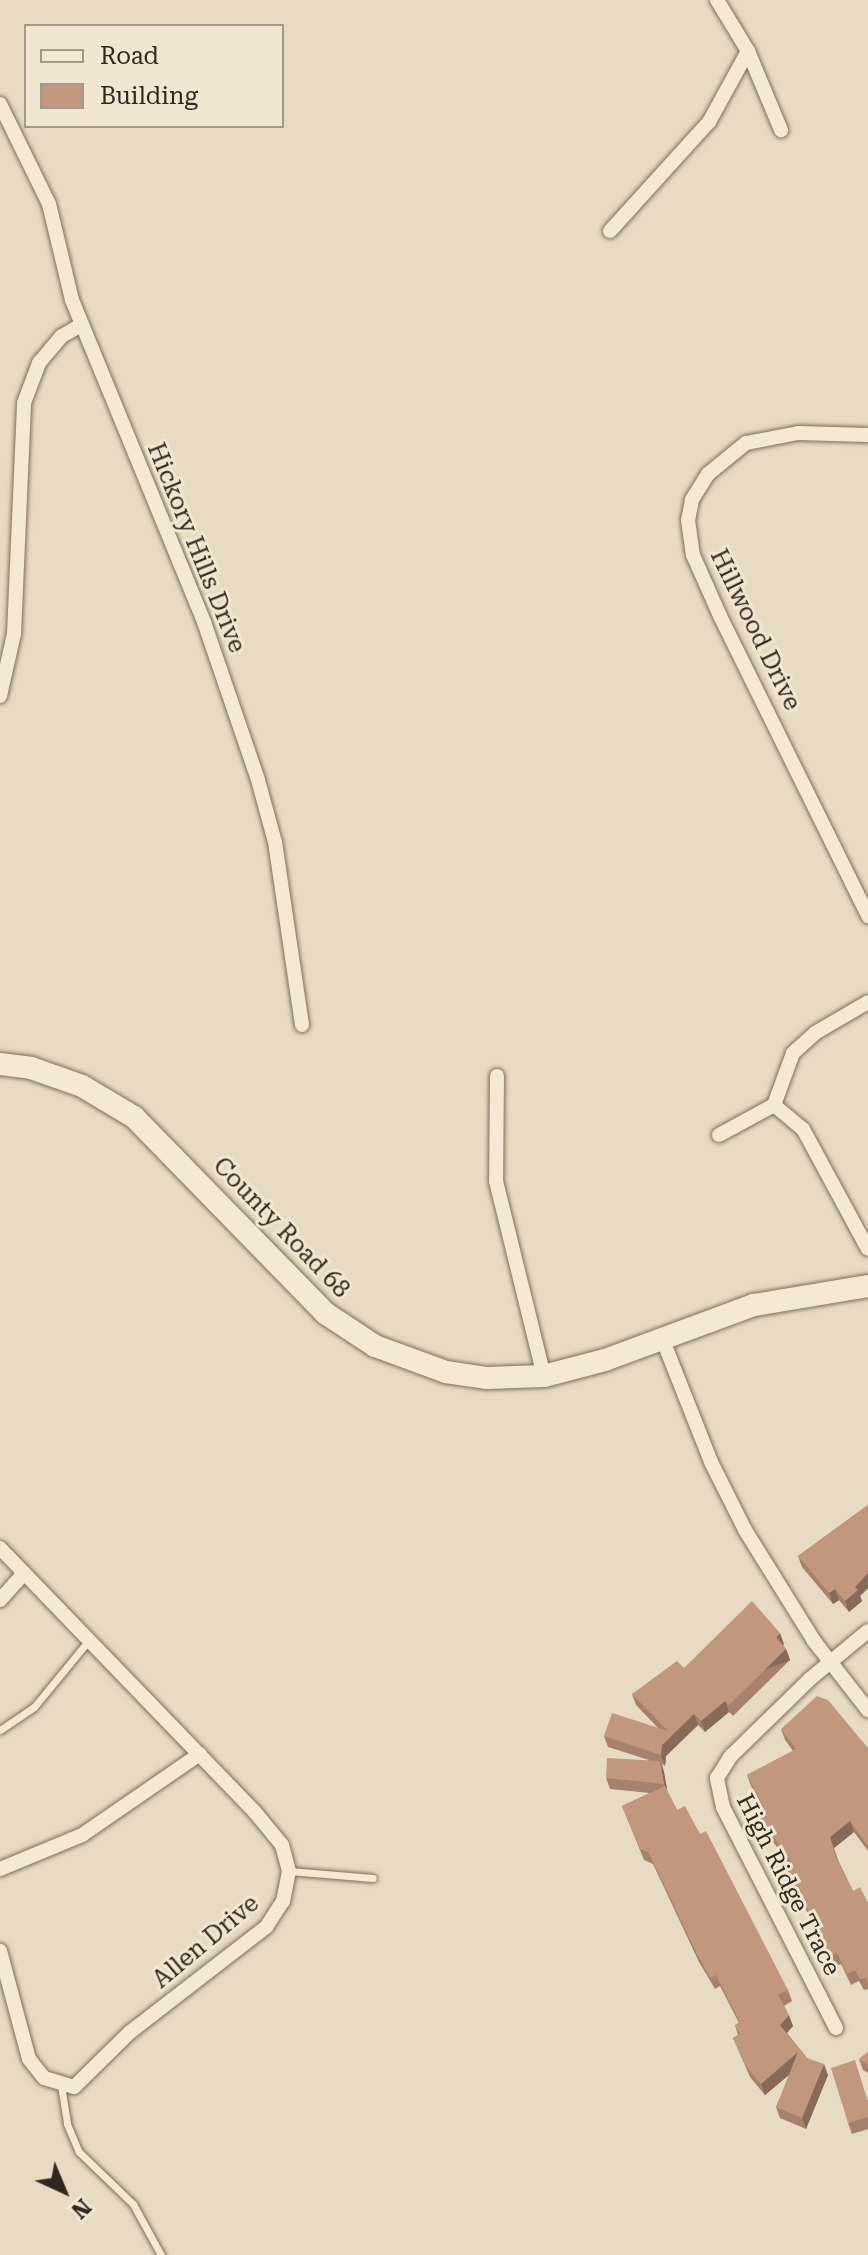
<!DOCTYPE html>
<html>
<head>
<meta charset="utf-8">
<style>
	body { margin:0 }
	#map { position:relative; width:868px; height:2255px; overflow:hidden; background:#e8dbc3; font-family:"Roboto Serif",serif }
	div>[style] { position:absolute }
	.roads { filter:drop-shadow(0 0 2px #806e5c) drop-shadow(0 0 2px #806e5c) }
	.lane>* { height:7px; margin:-3.5px; padding:0 3.5px; transform-origin:3.5px; border-radius:3.5px; background:#f4e9d5 }
	.street>* { height:14px; margin:-7px; padding:0 7px; transform-origin:7px; border-radius:7px; background:#f4e9d5 }
	.secondary>* { height:22px; margin:-11px; padding:0 11px; transform-origin:11px; border-radius:11px; background:#f4e9d5 }
	.wall>* { inset:0; background:#a6826c }
	.shaded-wall>* { inset:0; background:#876a58; transform-origin:0 0 }
	.building>* { inset:0; background:#c1977d }
	span { translate:-50% -50%; white-space:nowrap; text-align:center; line-height:1.15; -webkit-text-stroke:6px #f0e6d1; paint-order:stroke }
	.street-label { font-size:24px; color:#31271e }
	.legend { position:absolute; left:24px; top:24px; width:260px; height:104px; box-sizing:border-box; background:#f0e6d1; border:2px solid #a49a89; margin:0; padding:10px 14px; list-style:none; font-size:24px; color:#31271e }
	.legend li { display:flex; align-items:center; gap:16px; height:40px }
	.legend b { width:40px; border:2px solid #a49a89 }
	.north { position:absolute; left:24px; top:2151px; width:80px; height:80px; -webkit-text-stroke:6px #f0e6d1; paint-order:stroke; rotate:136deg; font-size:22px; font-weight:700; line-height:32px; text-align:center; color:#31271e }
	.north::after { content:''; display:block; margin:auto; width:28px; height:36px; background:#31271e; clip-path:polygon(50% 0,100% 100%,50% 72%,0 100%) }
</style>
</head>
<body>
<div id="map">
	<div class="roads">
		<div class="lane">
			<div style="left:0;top:1730px;width:41px;rotate:-34.1deg"></div>
			<div style="left:34px;top:1707px;width:87px;rotate:-50.6deg"></div>
			<div style="left:289px;top:1871px;width:84px;rotate:4.8deg"></div>
			<div style="left:61px;top:2085px;width:39px;rotate:81deg"></div>
			<div style="left:67px;top:2124px;width:30px;rotate:67deg"></div>
			<div style="left:79px;top:2152px;width:75px;rotate:43.9deg"></div>
			<div style="left:133px;top:2204px;width:58px;rotate:61.2deg"></div>
		</div>
		<div class="street">
			<div style="left:717px;top:0;width:60px;rotate:58.7deg"></div>
			<div style="left:748px;top:51px;width:86px;rotate:67.3deg"></div>
			<div style="left:0;top:104px;width:111px;rotate:63.9deg"></div>
			<div style="left:49px;top:204px;width:99px;rotate:76.5deg"></div>
			<div style="left:72px;top:300px;width:348px;rotate:67.7deg"></div>
			<div style="left:204px;top:622px;width:167px;rotate:71.1deg"></div>
			<div style="left:258px;top:780px;width:64px;rotate:74.7deg"></div>
			<div style="left:275px;top:842px;width:185px;rotate:81.6deg"></div>
			<div style="left:610px;top:231px;width:147px;rotate:-47.8deg"></div>
			<div style="left:709px;top:122px;width:81px;rotate:-61.2deg"></div>
			<div style="left:868px;top:435px;width:70px;rotate:-178.4deg"></div>
			<div style="left:798px;top:433px;width:53px;rotate:169.1deg"></div>
			<div style="left:746px;top:443px;width:49px;rotate:140.8deg"></div>
			<div style="left:708px;top:474px;width:31px;rotate:122deg"></div>
			<div style="left:692px;top:500px;width:20px;rotate:101deg"></div>
			<div style="left:688px;top:520px;width:35px;rotate:82deg"></div>
			<div style="left:693px;top:555px;width:67px;rotate:66.1deg"></div>
			<div style="left:720px;top:616px;width:335px;rotate:63.7deg"></div>
			<div style="left:0;top:696px;width:64px;rotate:-77.3deg"></div>
			<div style="left:14px;top:634px;width:231px;rotate:-87.5deg"></div>
			<div style="left:24px;top:403px;width:43px;rotate:-69.4deg"></div>
			<div style="left:39px;top:363px;width:35px;rotate:-50deg"></div>
			<div style="left:62px;top:336px;width:22px;rotate:-30deg"></div>
			<div style="left:497px;top:1076px;width:105px;rotate:90.5deg"></div>
			<div style="left:496px;top:1181px;width:201px;rotate:76.2deg"></div>
			<div style="left:774px;top:1105px;width:38px;rotate:40deg"></div>
			<div style="left:803px;top:1129px;width:136px;rotate:61.6deg"></div>
			<div style="left:774px;top:1105px;width:55px;rotate:-69.9deg"></div>
			<div style="left:793px;top:1053px;width:30px;rotate:-42deg"></div>
			<div style="left:815px;top:1033px;width:61px;rotate:-30.3deg"></div>
			<div style="left:719px;top:1135px;width:63px;rotate:-28.6deg"></div>
			<div style="left:662px;top:1338px;width:133px;rotate:68.4deg"></div>
			<div style="left:711px;top:1462px;width:76px;rotate:63.4deg"></div>
			<div style="left:745px;top:1530px;width:131px;rotate:58.1deg"></div>
			<div style="left:814px;top:1641px;width:88px;rotate:52deg"></div>
			<div style="left:0;top:1548px;width:366px;rotate:46deg"></div>
			<div style="left:254px;top:1811px;width:44px;rotate:50.5deg"></div>
			<div style="left:282px;top:1845px;width:27px;rotate:75deg"></div>
			<div style="left:289px;top:1871px;width:31px;rotate:101deg"></div>
			<div style="left:283px;top:1901px;width:31px;rotate:123deg"></div>
			<div style="left:266px;top:1927px;width:172px;rotate:142.3deg"></div>
			<div style="left:130px;top:2032px;width:78px;rotate:135.5deg"></div>
			<div style="left:74px;top:2087px;width:31px;rotate:-163deg"></div>
			<div style="left:44px;top:2078px;width:24px;rotate:-128deg"></div>
			<div style="left:29px;top:2059px;width:112px;rotate:-105deg"></div>
			<div style="left:0;top:1600px;width:36px;rotate:-48deg"></div>
			<div style="left:0;top:1869px;width:89px;rotate:-22.5deg"></div>
			<div style="left:82px;top:1835px;width:143px;rotate:-34.5deg"></div>
			<div style="left:836px;top:2028px;width:248px;rotate:-117.1deg"></div>
			<div style="left:723px;top:1807px;width:30px;rotate:-102deg"></div>
			<div style="left:717px;top:1778px;width:26px;rotate:-58deg"></div>
			<div style="left:731px;top:1756px;width:110px;rotate:-44.3deg"></div>
			<div style="left:810px;top:1679px;width:75px;rotate:-39.6deg"></div>
		</div>
		<div class="secondary">
			<div style="left:0;top:1064px;width:31px;rotate:7deg"></div>
			<div style="left:31px;top:1068px;width:54px;rotate:19.4deg"></div>
			<div style="left:82px;top:1086px;width:61px;rotate:30.8deg"></div>
			<div style="left:134px;top:1117px;width:274px;rotate:45.7deg"></div>
			<div style="left:325px;top:1313px;width:60px;rotate:33.4deg"></div>
			<div style="left:375px;top:1346px;width:76px;rotate:20.1deg"></div>
			<div style="left:446px;top:1372px;width:40px;rotate:8.5deg"></div>
			<div style="left:486px;top:1378px;width:58px;rotate:-2deg"></div>
			<div style="left:544px;top:1376px;width:63px;rotate:-14.7deg"></div>
			<div style="left:605px;top:1360px;width:159px;rotate:-20.3deg"></div>
			<div style="left:754px;top:1305px;width:116px;rotate:-9.5deg"></div>
		</div>
	</div>
	<div class="wall">
		<div style="clip-path:polygon(868px 1505px,868px 1588px,860px 1596px,862px 1601px,849px 1612px,839px 1600px,833px 1604px,802px 1567px,798px 1556px)"></div>
		<div style="clip-path:polygon(784px 1644px,783px 1645px,786px 1649px,790px 1660px,733px 1716px,729px 1712px,705px 1732px,698px 1725px,666px 1756px,665px 1766px,662px 1764px,664px 1772px,667px 1791px,677px 1810px,788px 1990px,792px 2001px,784px 2006px,793px 2026px,787px 2033px,807px 2058px,828px 2075px,806px 2129px,780px 2118px,776px 2107px,790px 2074px,765px 2095px,750px 2077px,733px 2038px,738px 2035px,735px 2025px,739px 2023px,720px 1986px,715px 1989px,699px 1962px,653px 1864px,644px 1860px,622px 1806px,650px 1793px,610px 1789px,606px 1778px,649px 1760px,608px 1747px,604px 1736px,658px 1728px,636px 1705px,632px 1694px,684px 1668px)"></div>
		<div style="clip-path:polygon(781px 1729px,868px 1748px,868px 1851px,854px 1832px,834px 1848px,838px 1860px,853px 1891px,868px 1903px,868px 1989px,864px 1990px,859px 1981px,851px 1985px,841px 1964px,834px 1967px,790px 1877px,786px 1866px,789px 1864px,769px 1836px,757px 1811px,763px 1808px,751px 1786px,747px 1775px,793px 1751px,785px 1740px)"></div>
		<div style="clip-path:polygon(868px 2052px,868px 2073px,863px 2070px,859px 2059px)"></div>
		<div style="clip-path:polygon(868px 2100px,868px 2129px,852px 2134px,848px 2123px)"></div>
	</div>
	<div class="shaded-wall">
		<div style="clip-path:polygon(868px 1573px,868px 1588px,860px 1596px,862px 1601px,849px 1612px,845px 1601px,855px 1587px)"></div>
		<div style="clip-path:polygon(835px 1589px,839px 1600px,833px 1604px,829px 1593px)"></div>
		<div style="clip-path:polygon(780px 1633px,784px 1644px,780px 1648px,776px 1637px)"></div>
		<div style="left:786px;top:1649px;width:12px;height:80px;rotate:70deg"></div>
		<div style="clip-path:polygon(725px 1701px,729px 1712px,705px 1732px,701px 1721px)"></div>
		<div style="clip-path:polygon(694px 1714px,698px 1725px,666px 1756px,665px 1766px,661px 1755px,662px 1745px)"></div>
		<div style="clip-path:polygon(660px 1761px,664px 1772px,668px 1795px,664px 1784px)"></div>
		<div style="clip-path:polygon(850px 1821px,854px 1832px,834px 1848px,830px 1837px)"></div>
		<div style="clip-path:polygon(789px 2015px,793px 2026px,784px 2036px,780px 2025px)"></div>
		<div style="clip-path:polygon(798px 2052px,802px 2064px,765px 2095px,761px 2084px)"></div>
		<div style="clip-path:polygon(824px 2064px,828px 2075px,806px 2129px,802px 2118px)"></div>
	</div>
	<div class="building">
		<div style="clip-path:polygon(868px 1505px,868px 1573px,855px 1587px,858px 1590px,845px 1601px,835px 1589px,829px 1593px,798px 1556px)"></div>
		<div style="clip-path:polygon(752px 1601px,780px 1633px,776px 1637px,786px 1649px,729px 1705px,725px 1701px,701px 1721px,694px 1714px,662px 1745px,661px 1755px,604px 1736px,612px 1713px,668px 1731px,632px 1694px,677px 1661px,684px 1668px)"></div>
		<div style="clip-path:polygon(817px 1696px,828px 1700px,868px 1748px,868px 1846px,850px 1821px,830px 1837px,836px 1858px,853px 1891px,860px 1887px,868px 1903px,868px 1983px,866px 1978px,860px 1979px,855px 1970px,847px 1974px,837px 1953px,830px 1956px,786px 1866px,792px 1863px,765px 1825px,757px 1811px,764px 1807px,747px 1775px,796px 1749px,781px 1729px)"></div>
		<div style="clip-path:polygon(607px 1758px,660px 1761px,664px 1784px,606px 1778px)"></div>
		<div style="clip-path:polygon(665px 1786px,677px 1810px,685px 1806px,700px 1834px,706px 1831px,788px 1990px,778px 1995px,789px 2015px,780px 2025px,807px 2058px,824px 2064px,802px 2118px,776px 2107px,798px 2052px,761px 2084px,746px 2066px,733px 2038px,740px 2034px,735px 2025px,740px 2022px,716px 1975px,710px 1978px,695px 1950px,649px 1853px,640px 1849px,622px 1806px)"></div>
		<div style="clip-path:polygon(868px 2052px,868px 2065px,859px 2059px)"></div>
		<div style="clip-path:polygon(855px 2060px,868px 2102px,868px 2117px,848px 2123px,831px 2068px)"></div>
	</div>
	<div class="street-label">
		<span style="left:196px;top:548px;rotate:68deg">Hickory Hills Drive</span>
		<span style="left:755px;top:630px;rotate:64deg">Hillwood Drive</span>
		<span style="left:281px;top:1228px;rotate:46deg">County Road 68</span>
		<span style="left:788px;top:1885px;rotate:63deg">High Ridge Trace</span>
		<span style="left:206px;top:1942px;rotate:-40deg">Allen Drive</span>
	</div>
	<ul class="legend">
	<li><b style="height:10px;background:#f4e9d5"></b>Road</li>
	<li><b style="height:22px;background:#c1977d"></b>Building</li>
	</ul>
	<div class="north">N</div>
</div>
</body>
</html>
